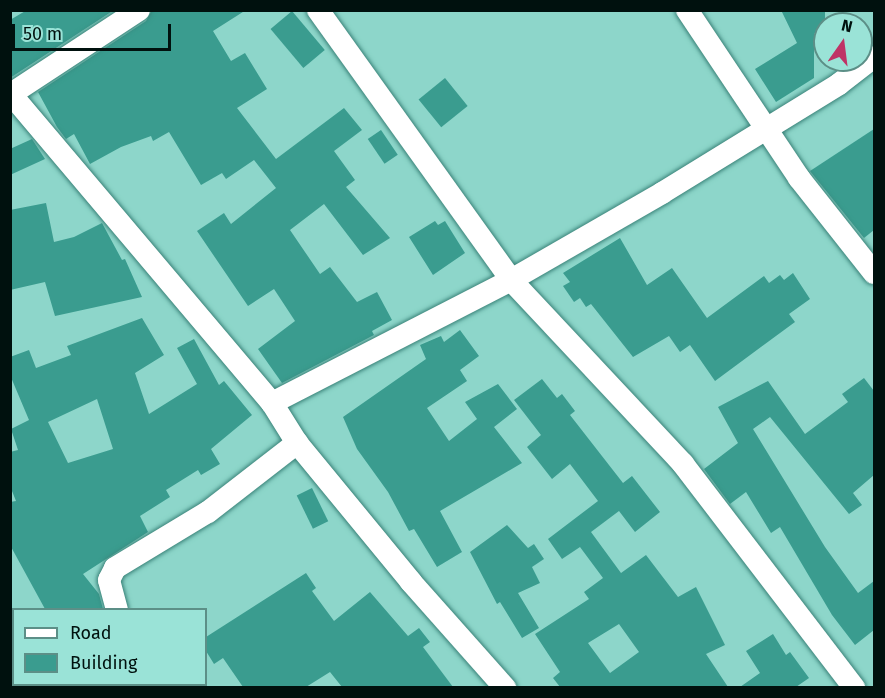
<!DOCTYPE html>
<html>
<head>
<meta charset="utf-8">
<style>
	body { margin:0 }
	#map { position:relative; width:885px; height:698px; overflow:hidden; background:#8dd6ca; font-family:"Fira Sans",sans-serif }
	div>[style] { position:absolute }
	.building>* { inset:0; background:#3a9c8f; transform-origin:0 0 }
	.roads { filter:drop-shadow(0 0 2px #398278) drop-shadow(0 0 2px #398278) }
	.street>* { height:22px; margin:-11px; padding:0 11px; transform-origin:11px; border-radius:11px; background:#fff }
	span { translate:-50% -50%; white-space:nowrap; text-align:center; line-height:1.15; -webkit-text-stroke:5px #9ae3d7; paint-order:stroke }
	.frame { position:absolute; inset:0; border:12px solid #00110e; pointer-events:none }
	.legend { position:absolute; left:12px; top:608px; width:195px; height:78px; box-sizing:border-box; background:#9ae3d7; border:2px solid #5c8f87; margin:0; padding:8px 10px; list-style:none; font-size:18px; color:#00110e }
	.legend li { display:flex; align-items:center; gap:12px; height:30px }
	.legend b { width:30px; border:2px solid #5c8f87 }
	.north { position:absolute; left:813px; top:12px; width:60px; height:60px; box-sizing:border-box; background:#9ae3d7; border:2px solid #5c8f87; border-radius:50%; rotate:14deg; font-size:16px; font-weight:700; line-height:24px; text-align:center; color:#00110e }
	.north::after { content:''; display:block; margin:auto; width:21px; height:27px; background:#bf3366; clip-path:polygon(50% 0,100% 100%,50% 72%,0 100%) }
	.scale { position:absolute; left:12px; top:24px; width:159px; height:27px; box-sizing:border-box; border:3px solid #00110e; border-top:0; padding-left:8px; font-size:18px; line-height:21px; white-space:nowrap; color:#00110e; -webkit-text-stroke:4px #9ae3d7; paint-order:stroke }
</style>
</head>
<body>
<div id="map">
	<div class="building">
		<div style="clip-path:polygon(27px 10px,114px 10px,10px 78px,10px 20px)"></div>
		<div style="clip-path:polygon(152px 10px,246px 10px,213px 31px,231px 61px,245px 53px,267px 89px,237px 108px,276px 159px,344px 108px,362px 130px,334px 151px,355px 180px,346px 187px,390px 238px,363px 255px,324px 204px,290px 230px,320px 274px,330px 267px,357px 302px,377px 292px,392px 320px,372px 331px,374px 335px,282px 383px,258px 349px,295px 321px,274px 289px,248px 306px,197px 231px,224px 213px,231px 224px,276px 188px,254px 160px,226px 179px,222px 173px,201px 185px,169px 132px,153px 141px,151px 136px,121px 147px,90px 164px,74px 134px,66px 139px,57px 127px,38px 92px,146px 21px)"></div>
		<div style="clip-path:polygon(781px 10px,825px 10px,825px 51px,814px 33px,814px 78px,776px 102px,755px 69px,797px 43px)"></div>
		<div style="left:292px;top:11px;width:51px;height:28px;rotate:50deg"></div>
		<div style="left:445px;top:78px;width:36px;height:34px;rotate:51deg"></div>
		<div style="clip-path:polygon(874px 129px,874px 230px,864px 238px,810px 171px)"></div>
		<div style="left:381px;top:130px;width:30px;height:16px;rotate:56deg"></div>
		<div style="clip-path:polygon(32px 139px,45px 159px,10px 175px,10px 149px)"></div>
		<div style="clip-path:polygon(46px 203px,54px 242px,74px 237px,102px 223px,122px 260px,125px 259px,142px 297px,55px 316px,45px 282px,10px 290px,10px 210px)"></div>
		<div style="clip-path:polygon(435px 221px,438px 225px,445px 221px,465px 253px,433px 275px,409px 237px)"></div>
		<div style="clip-path:polygon(620px 238px,647px 285px,672px 268px,707px 318px,764px 276px,769px 283px,780px 275px,784px 280px,793px 273px,810px 299px,789px 314px,795px 322px,715px 381px,690px 345px,680px 352px,669px 336px,633px 357px,591px 304px,586px 307px,580px 298px,574px 302px,563px 286px,570px 282px,563px 273px)"></div>
		<div style="clip-path:polygon(evenodd,142px 318px,164px 355px,135px 373px,149px 414px,197px 384px,177px 348px,194px 339px,219px 385px,224px 381px,252px 415px,211px 449px,220px 464px,201px 475px,198px 470px,166px 490px,170px 497px,140px 516px,148px 532px,83px 574px,99px 594px,103px 609px,45px 609px,10px 545px,10px 502px,16px 501px,10px 486px,10px 452px,18px 450px,11px 429px,29px 420px,10px 375px,10px 357px,29px 350px,36px 368px,71px 355px,67px 346px,142px 318px,97px 399px,113px 449px,68px 463px,48px 422px,97px 399px)"></div>
		<div style="clip-path:polygon(460px 330px,479px 356px,460px 370px,467px 381px,427px 408px,449px 441px,477px 419px,465px 402px,498px 384px,517px 409px,494px 427px,522px 463px,440px 511px,462px 552px,437px 567px,414px 529px,409px 531px,388px 492px,357px 449px,343px 417px,426px 359px,420px 345px,441px 336px,444px 342px)"></div>
		<div style="clip-path:polygon(864px 378px,874px 391px,874px 475px,853px 493px,862px 505px,849px 514px,770px 417px,753px 429px,825px 547px,858px 593px,874px 581px,874px 630px,855px 645px,832px 615px,780px 527px,771px 533px,746px 492px,730px 504px,704px 469px,738px 443px,718px 407px,768px 381px,805px 434px,848px 402px,842px 394px)"></div>
		<div style="clip-path:polygon(evenodd,542px 379px,557px 398px,562px 394px,575px 411px,570px 415px,623px 483px,632px 476px,660px 512px,635px 532px,619px 511px,591px 532px,621px 573px,646px 555px,678px 597px,696px 587px,725px 645px,706px 654px,728px 687px,560px 687px,553px 678px,560px 672px,535px 634px,589px 599px,584px 592px,603px 578px,580px 547px,562px 559px,548px 539px,598px 501px,570px 464px,552px 479px,527px 447px,541px 435px,514px 400px,542px 379px,619px 624px,639px 652px,610px 673px,588px 643px,619px 624px)"></div>
		<div style="left:312px;top:488px;width:37px;height:17px;rotate:64deg"></div>
		<div style="clip-path:polygon(507px 525px,528px 548px,534px 544px,544px 559px,532px 567px,540px 583px,518px 593px,539px 628px,522px 638px,500px 602px,497px 604px,470px 552px)"></div>
		<div style="clip-path:polygon(306px 573px,316px 588px,312px 591px,334px 621px,370px 592px,408px 636px,419px 628px,430px 642px,423px 647px,453px 687px,342px 687px,330px 672px,306px 687px,243px 687px,223px 658px,214px 664px,206px 651px,206px 637px)"></div>
		<div style="clip-path:polygon(773px 634px,786px 655px,790px 652px,809px 678px,796px 687px,740px 687px,760px 673px,746px 651px)"></div>
	</div>
	<div class="roads">
		<div class="street">
			<div style="left:318px;top:10px;width:332px;rotate:54.4deg"></div>
			<div style="left:511px;top:280px;width:252px;rotate:46.9deg"></div>
			<div style="left:683px;top:464px;width:282px;rotate:52.6deg"></div>
			<div style="left:687px;top:10px;width:202px;rotate:56.3deg"></div>
			<div style="left:799px;top:178px;width:121px;rotate:51.7deg"></div>
			<div style="left:10px;top:93px;width:406px;rotate:49.8deg"></div>
			<div style="left:272px;top:403px;width:47px;rotate:58deg"></div>
			<div style="left:297px;top:443px;width:180px;rotate:50.6deg"></div>
			<div style="left:411px;top:582px;width:142px;rotate:48.4deg"></div>
			<div style="left:11px;top:94px;width:153px;rotate:-33.3deg"></div>
			<div style="left:272px;top:403px;width:269px;rotate:-27.2deg"></div>
			<div style="left:511px;top:280px;width:174px;rotate:-29.9deg"></div>
			<div style="left:662px;top:193px;width:208px;rotate:-31.6deg"></div>
			<div style="left:839px;top:84px;width:44px;rotate:-37.6deg"></div>
			<div style="left:117px;top:610px;width:31px;rotate:-105deg"></div>
			<div style="left:109px;top:580px;width:13px;rotate:-63deg"></div>
			<div style="left:115px;top:568px;width:109px;rotate:-31.1deg"></div>
			<div style="left:208px;top:512px;width:113px;rotate:-37.8deg"></div>
			<div style="left:151px;top:684px;width:4px;rotate:63deg"></div>
		</div>
	</div>
	<div class="frame"></div>
	<ul class="legend">
	<li><b style="height:8px;background:#fff"></b>Road</li>
	<li><b style="height:16px;background:#3a9c8f"></b>Building</li>
	</ul>
	<div class="north">N</div>
	<div class="scale">50 m</div>
</div>
</body>
</html>
